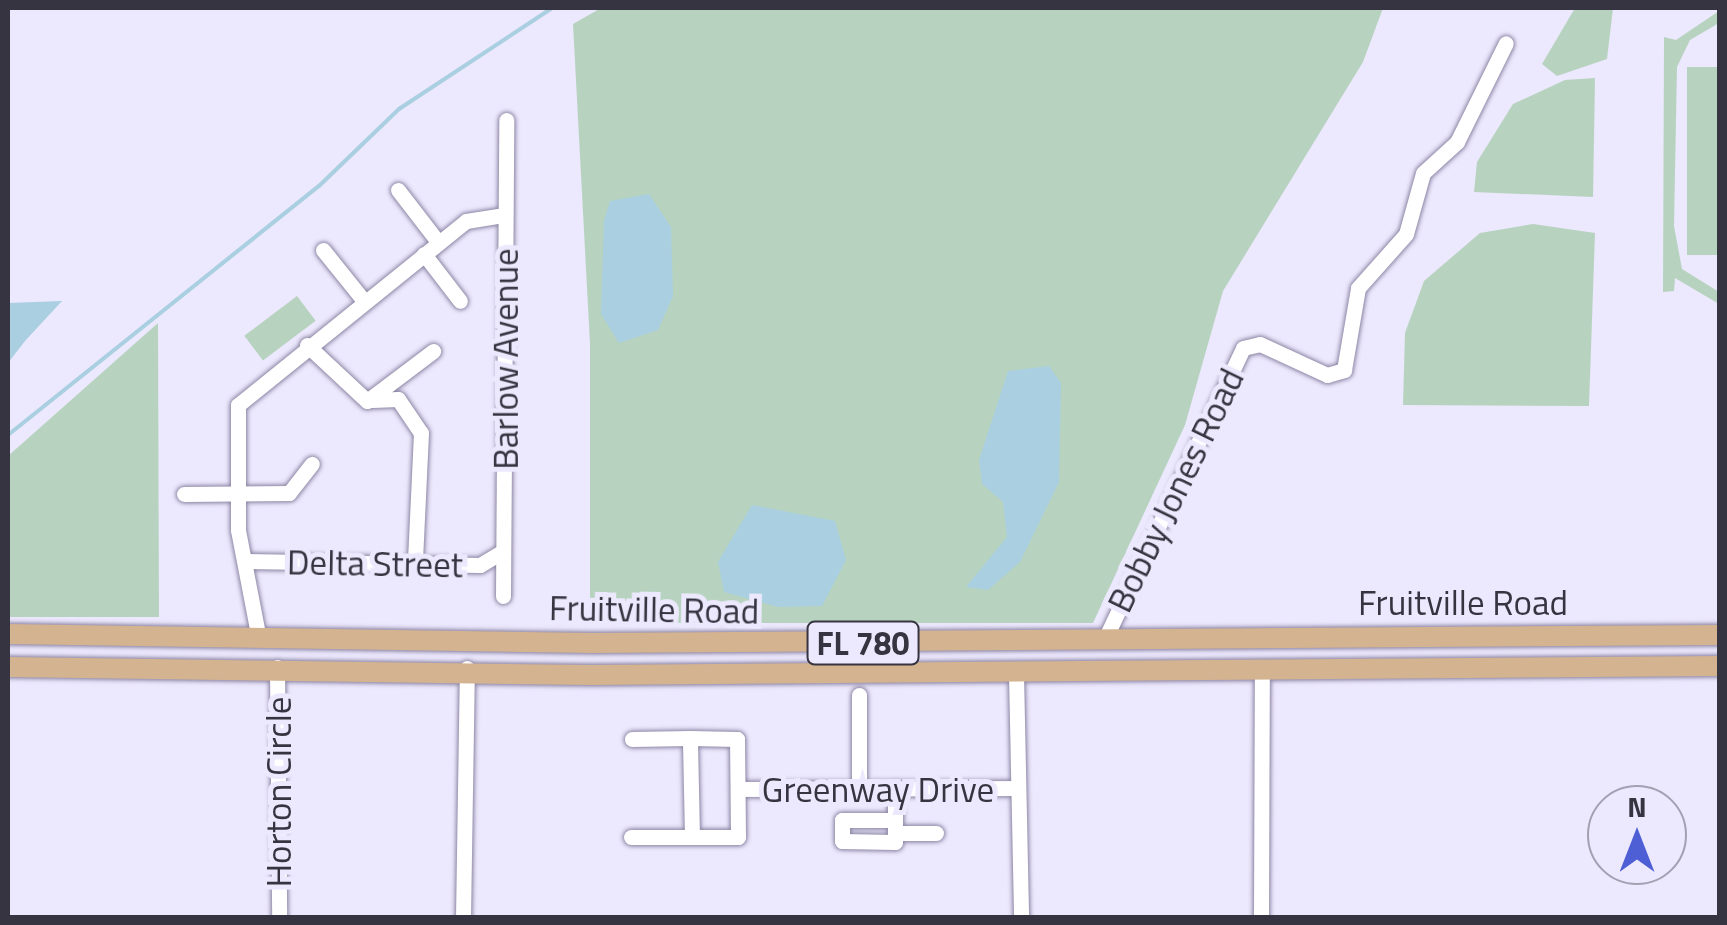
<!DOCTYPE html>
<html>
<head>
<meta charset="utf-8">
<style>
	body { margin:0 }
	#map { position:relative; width:1727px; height:925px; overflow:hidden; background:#ece8fd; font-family:"Titillium Web",sans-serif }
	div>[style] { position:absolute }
	.green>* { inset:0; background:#b7d3bf; transform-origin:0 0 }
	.water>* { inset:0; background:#a9cfe1 }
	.stream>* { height:4px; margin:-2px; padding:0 2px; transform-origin:2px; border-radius:2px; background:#a9cfe1 }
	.roads { filter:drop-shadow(0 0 2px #8d86a5) drop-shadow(0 0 2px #8d86a5) }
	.minor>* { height:15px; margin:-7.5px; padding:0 7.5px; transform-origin:7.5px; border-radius:7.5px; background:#fff }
	.major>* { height:20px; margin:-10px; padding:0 10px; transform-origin:10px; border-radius:10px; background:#d4b391 }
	span { translate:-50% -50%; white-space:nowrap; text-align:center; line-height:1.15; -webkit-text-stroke:10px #ece8fd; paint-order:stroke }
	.shield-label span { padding:2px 8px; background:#ece8fd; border:2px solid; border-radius:8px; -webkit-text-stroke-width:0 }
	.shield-label { font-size:32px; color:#373441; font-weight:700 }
	.street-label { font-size:35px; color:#373441 }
	.frame { position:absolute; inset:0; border:10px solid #373441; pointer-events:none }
	.north { position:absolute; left:1587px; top:785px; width:100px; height:100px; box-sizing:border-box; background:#ece8fd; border:2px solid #a4a0b2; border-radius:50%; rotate:0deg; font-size:28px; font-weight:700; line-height:40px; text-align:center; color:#373441 }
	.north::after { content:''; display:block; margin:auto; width:35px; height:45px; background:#4e5ed4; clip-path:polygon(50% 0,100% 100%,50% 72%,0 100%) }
</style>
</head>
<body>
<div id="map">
	<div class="green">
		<div style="clip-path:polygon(601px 8px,1383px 8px,1363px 62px,1223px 291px,1185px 425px,1093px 623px,590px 623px,590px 344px,573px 24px)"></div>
		<div style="clip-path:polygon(1575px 8px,1613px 8px,1607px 59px,1557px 76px,1542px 64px)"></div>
		<div style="clip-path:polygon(1719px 11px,1719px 23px,1690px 40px,1677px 67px,1674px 226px,1682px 269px,1719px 292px,1719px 304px,1675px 278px,1674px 291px,1663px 292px,1664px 37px,1676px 40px)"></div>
		<div style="left:1687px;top:67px;width:32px;height:188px"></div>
		<div style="clip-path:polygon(1595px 78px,1593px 197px,1474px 192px,1477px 162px,1513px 104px,1565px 80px)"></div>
		<div style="clip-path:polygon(1533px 224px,1595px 233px,1589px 406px,1403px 405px,1405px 333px,1424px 281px,1480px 233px)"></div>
		<div style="left:297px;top:296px;width:31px;height:66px;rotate:53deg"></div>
		<div style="clip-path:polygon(158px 323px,159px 617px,8px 617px,8px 456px)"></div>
	</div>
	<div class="water">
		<div style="clip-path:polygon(649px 194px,671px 227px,673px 296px,658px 330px,619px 343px,601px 314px,604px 221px,610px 201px)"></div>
		<div style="clip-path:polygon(62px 301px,25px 341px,8px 363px,8px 303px)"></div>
		<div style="clip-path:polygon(1049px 366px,1061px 383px,1059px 482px,1020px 562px,988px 590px,966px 587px,1007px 537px,1003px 502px,982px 484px,979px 460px,1008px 371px)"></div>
		<div style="clip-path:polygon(752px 505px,835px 521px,846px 560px,822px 606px,778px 607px,724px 592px,718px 562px)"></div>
	</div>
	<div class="stream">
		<div style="left:8px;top:435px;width:398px;rotate:-38.7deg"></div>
		<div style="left:319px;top:186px;width:111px;rotate:-43.9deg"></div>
		<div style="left:399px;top:109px;width:183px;rotate:-33.4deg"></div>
	</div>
	<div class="roads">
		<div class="minor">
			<div style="left:398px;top:190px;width:66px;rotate:52.4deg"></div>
			<div style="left:323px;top:250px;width:65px;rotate:51.2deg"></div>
			<div style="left:424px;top:254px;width:59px;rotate:52.5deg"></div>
			<div style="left:307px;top:345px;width:82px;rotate:43deg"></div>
			<div style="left:367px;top:401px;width:83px;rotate:-37.1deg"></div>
			<div style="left:372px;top:400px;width:26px;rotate:-2deg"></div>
			<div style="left:398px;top:399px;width:41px;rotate:55.9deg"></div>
			<div style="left:421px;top:433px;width:129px;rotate:92.7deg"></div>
			<div style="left:184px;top:494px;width:105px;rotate:-0.5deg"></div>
			<div style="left:289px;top:493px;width:37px;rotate:-52deg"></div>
			<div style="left:246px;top:561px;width:234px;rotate:1deg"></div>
			<div style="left:480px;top:565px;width:23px;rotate:-31deg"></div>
			<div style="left:503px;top:596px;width:476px;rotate:-89.6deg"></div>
			<div style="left:258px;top:634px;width:106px;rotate:-100.9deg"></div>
			<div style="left:238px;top:530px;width:125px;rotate:-90deg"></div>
			<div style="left:238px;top:405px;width:293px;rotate:-38.9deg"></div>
			<div style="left:466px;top:221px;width:39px;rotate:-9deg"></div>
			<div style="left:1104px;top:641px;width:324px;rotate:-64.6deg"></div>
			<div style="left:1243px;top:348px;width:17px;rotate:-13deg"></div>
			<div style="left:1260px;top:344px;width:74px;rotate:24.8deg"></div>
			<div style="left:1327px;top:375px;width:18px;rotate:-16deg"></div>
			<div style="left:1344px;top:370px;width:83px;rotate:-80.3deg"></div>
			<div style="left:1358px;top:288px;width:72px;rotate:-48.4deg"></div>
			<div style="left:1406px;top:234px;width:63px;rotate:-74.4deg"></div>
			<div style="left:1423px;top:173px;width:46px;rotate:-42.4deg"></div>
			<div style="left:1457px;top:142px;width:110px;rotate:-63.7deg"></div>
			<div style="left:277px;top:667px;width:251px;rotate:89.5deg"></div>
			<div style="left:1016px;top:674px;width:244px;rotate:88.8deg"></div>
			<div style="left:859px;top:695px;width:93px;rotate:90deg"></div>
			<div style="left:690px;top:738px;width:47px;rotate:1.2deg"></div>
			<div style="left:737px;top:739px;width:98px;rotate:89.4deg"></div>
			<div style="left:738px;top:837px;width:46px;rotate:180deg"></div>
			<div style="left:692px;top:837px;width:99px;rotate:-91.2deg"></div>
			<div style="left:632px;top:739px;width:58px;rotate:-1deg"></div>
			<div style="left:895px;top:788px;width:54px;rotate:90deg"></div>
			<div style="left:895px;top:842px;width:53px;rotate:-178.9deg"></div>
			<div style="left:842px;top:841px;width:21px;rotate:-90deg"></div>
			<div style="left:842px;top:820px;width:53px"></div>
			<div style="left:738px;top:789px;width:280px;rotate:-0.2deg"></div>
			<div style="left:895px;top:833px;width:41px"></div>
			<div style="left:631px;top:837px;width:61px"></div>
			<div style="left:463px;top:918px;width:250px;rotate:-89.1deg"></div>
			<div style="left:1261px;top:918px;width:251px;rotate:-89.8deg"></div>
		</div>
		<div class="major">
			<div style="left:8px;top:634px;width:585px;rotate:0.88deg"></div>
			<div style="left:593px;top:643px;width:1127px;rotate:-0.41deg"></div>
			<div style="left:8px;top:667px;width:582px;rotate:0.79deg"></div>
			<div style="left:590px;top:675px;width:1130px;rotate:-0.46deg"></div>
		</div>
	</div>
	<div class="shield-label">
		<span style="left:863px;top:643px">FL 780</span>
	</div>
	<div class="street-label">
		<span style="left:505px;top:359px;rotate:-90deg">Barlow Avenue</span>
		<span style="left:1175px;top:490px;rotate:-64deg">Bobby Jones Road</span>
		<span style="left:375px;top:563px;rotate:1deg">Delta Street</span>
		<span style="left:1463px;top:602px">Fruitville Road</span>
		<span style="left:654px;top:609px;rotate:1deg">Fruitville Road</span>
		<span style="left:878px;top:789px">Greenway Drive</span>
		<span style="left:278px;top:792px;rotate:-90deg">Horton Circle</span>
	</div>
	<div class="frame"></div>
	<div class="north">N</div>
</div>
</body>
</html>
